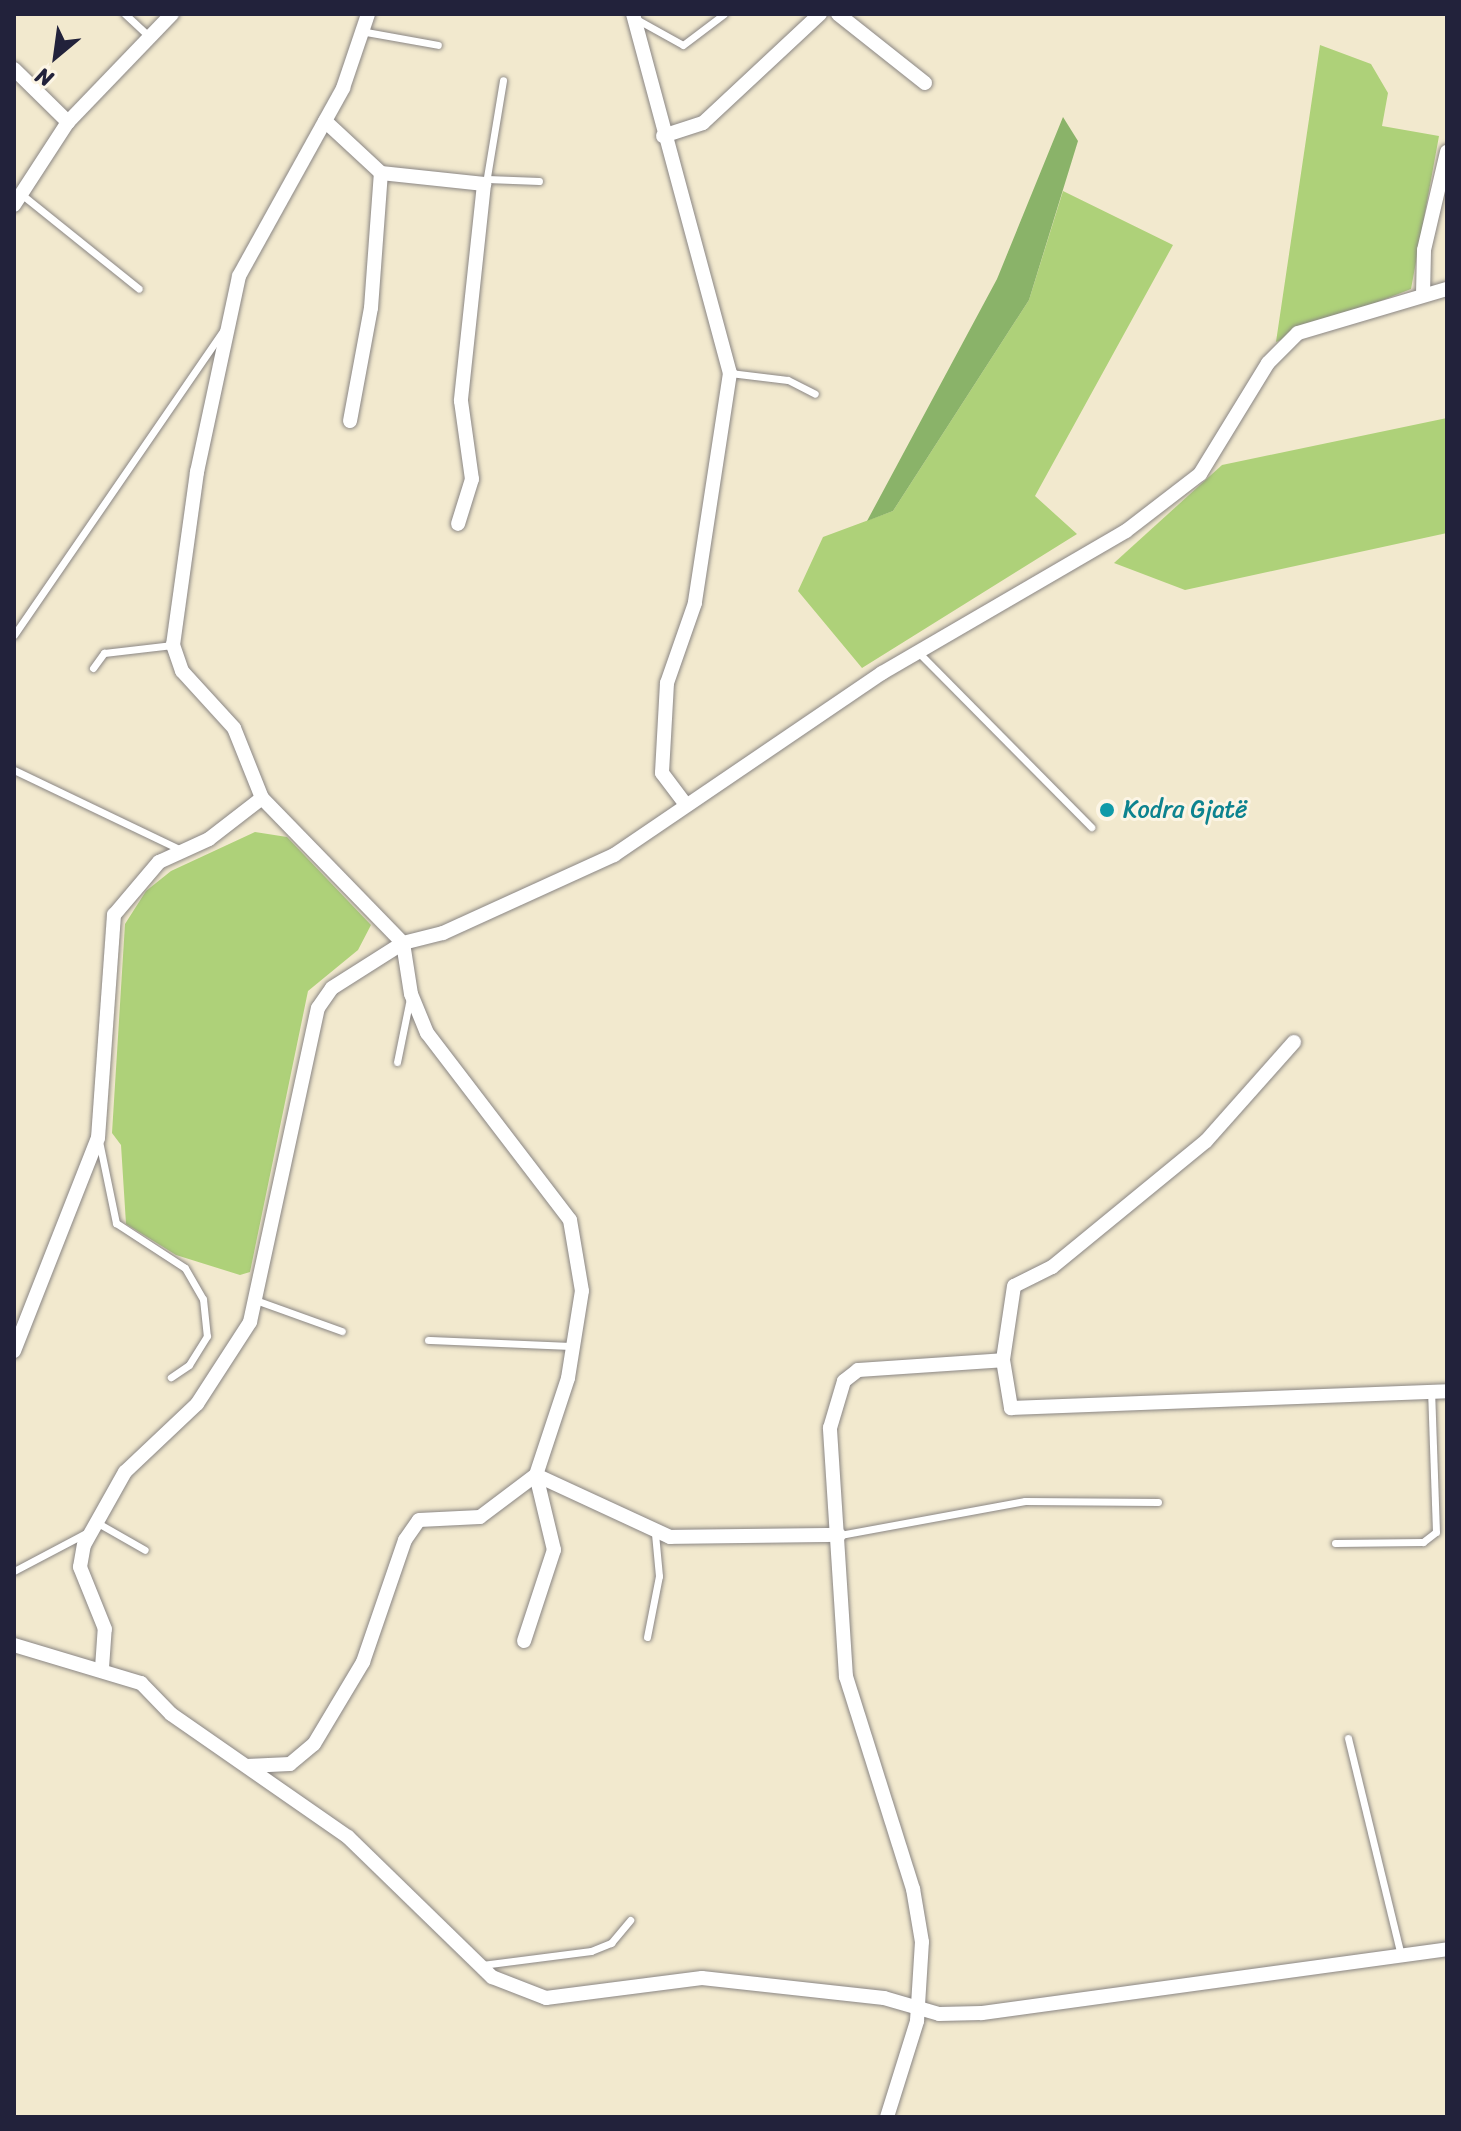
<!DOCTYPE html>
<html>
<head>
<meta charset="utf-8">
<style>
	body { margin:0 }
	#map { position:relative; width:1461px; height:2131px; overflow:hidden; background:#f2e9ce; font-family:Sriracha,sans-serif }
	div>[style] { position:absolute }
	.green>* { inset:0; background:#aed179 }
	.forest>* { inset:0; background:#8ab369 }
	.roads { filter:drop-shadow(0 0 2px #8a8684) drop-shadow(0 0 2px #8a8684) }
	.lane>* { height:7px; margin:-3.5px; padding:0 3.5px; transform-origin:3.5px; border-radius:3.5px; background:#fff }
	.street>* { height:14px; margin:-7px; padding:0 7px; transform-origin:7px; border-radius:7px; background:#fff }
	.dots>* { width:22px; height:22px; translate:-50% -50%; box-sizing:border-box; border:4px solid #fcf5e5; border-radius:50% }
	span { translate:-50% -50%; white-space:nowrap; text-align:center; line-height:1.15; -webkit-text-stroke:6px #fcf5e5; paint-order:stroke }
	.culture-label { font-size:24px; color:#0d838f }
	.left { translate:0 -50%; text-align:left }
	.frame { position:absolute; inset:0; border:16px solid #22223b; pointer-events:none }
	.north { position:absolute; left:16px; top:16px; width:80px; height:80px; -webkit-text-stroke:6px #fcf5e5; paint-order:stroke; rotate:209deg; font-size:22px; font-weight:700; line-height:32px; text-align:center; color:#22223b }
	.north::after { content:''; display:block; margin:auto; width:28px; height:36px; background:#22223b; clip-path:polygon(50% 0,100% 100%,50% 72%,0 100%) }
</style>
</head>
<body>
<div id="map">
	<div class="green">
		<div style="clip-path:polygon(1320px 45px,1371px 64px,1388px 93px,1382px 126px,1439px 136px,1411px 289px,1276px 342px)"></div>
		<div style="clip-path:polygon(1063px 191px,1173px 245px,1035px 496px,1077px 534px,862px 668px,798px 591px,823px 537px,893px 511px,1029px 300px)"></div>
		<div style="clip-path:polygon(1447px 418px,1447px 533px,1185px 590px,1114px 563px,1222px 465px)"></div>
		<div style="clip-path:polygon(255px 832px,287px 837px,371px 925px,358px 950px,308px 991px,250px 1272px,240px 1275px,176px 1255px,126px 1224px,121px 1145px,112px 1133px,125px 924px,146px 891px,171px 871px)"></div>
	</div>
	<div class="forest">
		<div style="clip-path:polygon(1063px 117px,1078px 141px,1029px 300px,893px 511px,867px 521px,997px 279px)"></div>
	</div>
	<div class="roads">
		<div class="lane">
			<div style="left:125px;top:14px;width:33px;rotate:43deg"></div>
			<div style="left:638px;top:20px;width:51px;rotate:29.1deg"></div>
			<div style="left:683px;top:45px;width:51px;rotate:-37.1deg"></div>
			<div style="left:366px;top:32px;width:73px;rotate:10.2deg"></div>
			<div style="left:487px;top:177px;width:98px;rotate:-80.6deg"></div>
			<div style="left:487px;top:179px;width:52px;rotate:2.2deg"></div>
			<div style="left:21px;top:194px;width:151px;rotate:38.8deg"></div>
			<div style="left:730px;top:373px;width:58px;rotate:6.9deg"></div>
			<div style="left:788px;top:380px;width:30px;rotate:27deg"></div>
			<div style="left:14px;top:635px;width:373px;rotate:-55.5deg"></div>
			<div style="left:919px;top:653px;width:245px;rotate:45.3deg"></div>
			<div style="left:93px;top:668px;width:19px;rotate:-54deg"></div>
			<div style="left:104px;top:653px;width:69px;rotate:-6.6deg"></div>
			<div style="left:14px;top:770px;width:185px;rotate:25.6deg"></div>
			<div style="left:397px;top:1062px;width:65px;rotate:-78.5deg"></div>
			<div style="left:99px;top:1141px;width:84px;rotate:78.3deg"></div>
			<div style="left:116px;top:1223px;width:82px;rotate:33.1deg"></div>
			<div style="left:185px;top:1268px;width:36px;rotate:60deg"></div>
			<div style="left:203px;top:1299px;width:37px;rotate:84deg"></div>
			<div style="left:207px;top:1336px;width:34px;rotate:122deg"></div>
			<div style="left:189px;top:1365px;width:22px;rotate:146deg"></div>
			<div style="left:258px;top:1301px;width:89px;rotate:19.7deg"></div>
			<div style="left:428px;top:1340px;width:145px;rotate:2.4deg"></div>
			<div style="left:96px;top:1522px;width:56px;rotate:29.7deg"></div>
			<div style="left:840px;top:1535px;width:188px;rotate:-10.4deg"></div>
			<div style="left:1025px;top:1501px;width:133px;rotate:0.4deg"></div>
			<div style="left:1335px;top:1543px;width:88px;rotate:-0.7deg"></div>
			<div style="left:1423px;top:1542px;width:16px;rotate:-38deg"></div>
			<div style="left:1436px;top:1532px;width:141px;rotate:-92deg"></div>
			<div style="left:14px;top:1571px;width:86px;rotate:-27.8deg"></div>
			<div style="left:647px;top:1637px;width:62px;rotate:-78.9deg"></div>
			<div style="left:659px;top:1576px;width:42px;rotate:-95.4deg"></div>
			<div style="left:1348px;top:1738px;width:223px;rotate:76.3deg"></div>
			<div style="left:482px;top:1965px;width:110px;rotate:-7.3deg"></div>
			<div style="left:591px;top:1951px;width:22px;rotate:-22deg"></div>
			<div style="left:611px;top:1943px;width:30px;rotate:-50deg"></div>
		</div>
		<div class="street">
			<div style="left:633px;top:14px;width:372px;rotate:74.9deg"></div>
			<div style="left:730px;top:373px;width:233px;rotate:98.7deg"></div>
			<div style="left:695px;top:603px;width:85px;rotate:109.3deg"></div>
			<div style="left:667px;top:683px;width:90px;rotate:93.2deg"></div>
			<div style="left:662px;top:773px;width:39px;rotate:53deg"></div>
			<div style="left:838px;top:14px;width:111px;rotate:38.4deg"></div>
			<div style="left:14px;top:69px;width:76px;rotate:44.5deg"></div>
			<div style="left:325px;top:121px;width:76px;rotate:42.9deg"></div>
			<div style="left:381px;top:173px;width:104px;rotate:6.1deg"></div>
			<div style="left:484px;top:184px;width:218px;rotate:96.1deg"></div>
			<div style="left:461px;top:401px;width:79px;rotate:82deg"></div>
			<div style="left:472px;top:479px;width:47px;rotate:107.3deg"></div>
			<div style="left:663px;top:136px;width:42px;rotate:-18deg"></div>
			<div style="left:703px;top:123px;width:160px;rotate:-43deg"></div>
			<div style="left:14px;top:205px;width:99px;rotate:-57deg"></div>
			<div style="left:68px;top:122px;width:150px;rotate:-46.1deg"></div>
			<div style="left:1423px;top:295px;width:45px;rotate:-88.7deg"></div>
			<div style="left:1424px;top:250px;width:101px;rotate:-76.8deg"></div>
			<div style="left:350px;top:421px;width:115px;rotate:-79.5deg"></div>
			<div style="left:371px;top:308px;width:135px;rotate:-85.8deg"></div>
			<div style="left:1294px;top:1042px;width:132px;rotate:131.6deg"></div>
			<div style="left:1206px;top:1141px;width:199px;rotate:140.7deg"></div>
			<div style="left:1052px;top:1267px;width:42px;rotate:153.4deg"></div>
			<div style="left:1014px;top:1286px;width:75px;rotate:98.5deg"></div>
			<div style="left:1003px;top:1360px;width:49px;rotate:80.5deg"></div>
			<div style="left:1011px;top:1408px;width:436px;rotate:-2.2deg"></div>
			<div style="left:14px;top:1351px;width:229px;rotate:-68.5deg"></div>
			<div style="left:98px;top:1138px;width:224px;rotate:-85.9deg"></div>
			<div style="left:114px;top:915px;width:70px;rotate:-49.7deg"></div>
			<div style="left:159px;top:862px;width:55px;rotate:-24.7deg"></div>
			<div style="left:209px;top:839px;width:67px;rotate:-37.7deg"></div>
			<div style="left:524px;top:1641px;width:96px;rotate:-71.8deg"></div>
			<div style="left:554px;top:1550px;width:77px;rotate:-103.5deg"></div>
			<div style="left:536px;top:1475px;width:148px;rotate:24.8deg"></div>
			<div style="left:670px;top:1537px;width:169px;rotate:-0.7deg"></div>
			<div style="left:14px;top:1645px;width:133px;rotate:16.7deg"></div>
			<div style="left:141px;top:1683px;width:43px;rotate:45.9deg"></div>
			<div style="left:171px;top:1714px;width:216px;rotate:34.8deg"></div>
			<div style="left:348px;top:1837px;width:201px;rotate:44.2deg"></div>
			<div style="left:492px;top:1977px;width:58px;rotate:21.3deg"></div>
			<div style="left:546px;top:1998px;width:157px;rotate:-7.3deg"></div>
			<div style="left:702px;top:1978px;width:183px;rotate:6.3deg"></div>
			<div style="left:884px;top:1998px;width:57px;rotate:16.2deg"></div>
			<div style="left:939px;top:2014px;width:43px;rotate:-1.3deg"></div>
			<div style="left:982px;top:2013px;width:469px;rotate:-7.8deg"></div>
			<div style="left:102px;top:1668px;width:39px;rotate:-86deg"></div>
			<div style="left:105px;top:1629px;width:67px;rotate:-112deg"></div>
			<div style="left:80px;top:1567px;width:22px;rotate:-80deg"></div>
			<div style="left:84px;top:1545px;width:84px;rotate:-60.7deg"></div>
			<div style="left:125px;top:1472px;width:99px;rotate:-43.4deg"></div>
			<div style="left:197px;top:1404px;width:98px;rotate:-57.1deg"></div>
			<div style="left:250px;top:1322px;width:321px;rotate:-77.8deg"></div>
			<div style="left:318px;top:1008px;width:24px;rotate:-55deg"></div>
			<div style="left:332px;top:988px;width:84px;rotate:-32.4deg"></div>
			<div style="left:403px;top:943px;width:41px;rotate:-14deg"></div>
			<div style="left:443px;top:933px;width:188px;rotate:-24.5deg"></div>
			<div style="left:614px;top:855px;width:324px;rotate:-34.2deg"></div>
			<div style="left:882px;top:673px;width:282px;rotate:-30.2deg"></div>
			<div style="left:1126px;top:531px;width:93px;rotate:-37.6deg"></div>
			<div style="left:1200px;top:474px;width:130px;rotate:-58.5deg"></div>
			<div style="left:1268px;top:363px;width:42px;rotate:-45deg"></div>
			<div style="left:1298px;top:333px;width:155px;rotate:-16.5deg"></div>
			<div style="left:247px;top:1766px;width:43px;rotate:-2.7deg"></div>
			<div style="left:290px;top:1764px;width:31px;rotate:-40deg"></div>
			<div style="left:314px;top:1744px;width:96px;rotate:-59.1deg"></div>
			<div style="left:363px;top:1662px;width:129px;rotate:-71deg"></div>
			<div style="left:405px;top:1540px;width:24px;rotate:-55deg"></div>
			<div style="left:419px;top:1520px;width:61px;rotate:-2.8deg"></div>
			<div style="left:480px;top:1517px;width:70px;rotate:-36.9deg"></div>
			<div style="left:536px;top:1475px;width:102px;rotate:-71.7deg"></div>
			<div style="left:568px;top:1378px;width:88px;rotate:-80.9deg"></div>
			<div style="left:582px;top:1291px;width:72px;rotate:-99.6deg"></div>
			<div style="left:570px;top:1220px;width:235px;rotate:-127.4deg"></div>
			<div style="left:427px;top:1033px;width:42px;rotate:-112.3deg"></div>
			<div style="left:411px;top:994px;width:52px;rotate:-98.9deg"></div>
			<div style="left:403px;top:943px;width:202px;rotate:-134.2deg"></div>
			<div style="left:262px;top:798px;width:75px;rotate:-111.8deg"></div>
			<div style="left:234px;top:728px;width:77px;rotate:-132.4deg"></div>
			<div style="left:182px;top:671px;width:28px;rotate:-109deg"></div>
			<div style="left:173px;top:645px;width:175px;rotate:-82.1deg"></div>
			<div style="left:197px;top:472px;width:200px;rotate:-77.9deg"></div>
			<div style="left:239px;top:276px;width:215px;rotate:-61deg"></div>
			<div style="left:343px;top:88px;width:78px;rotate:-71.3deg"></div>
			<div style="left:887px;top:2117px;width:101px;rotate:-72.6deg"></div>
			<div style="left:917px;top:2021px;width:79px;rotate:-86.4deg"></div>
			<div style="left:922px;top:1942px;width:54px;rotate:-99.6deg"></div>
			<div style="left:913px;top:1889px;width:222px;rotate:-107.5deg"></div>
			<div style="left:846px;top:1677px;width:250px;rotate:-93.7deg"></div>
			<div style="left:830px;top:1428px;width:49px;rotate:-73.4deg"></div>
			<div style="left:844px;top:1381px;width:18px;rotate:-38deg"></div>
			<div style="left:858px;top:1370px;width:145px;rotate:-3.9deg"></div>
		</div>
	</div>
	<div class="dots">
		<div style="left:1107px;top:810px;background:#0f9aa8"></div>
	</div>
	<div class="culture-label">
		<span class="left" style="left:1123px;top:810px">Kodra Gjatë</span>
	</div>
	<div class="frame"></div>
	<div class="north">N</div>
</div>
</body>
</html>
